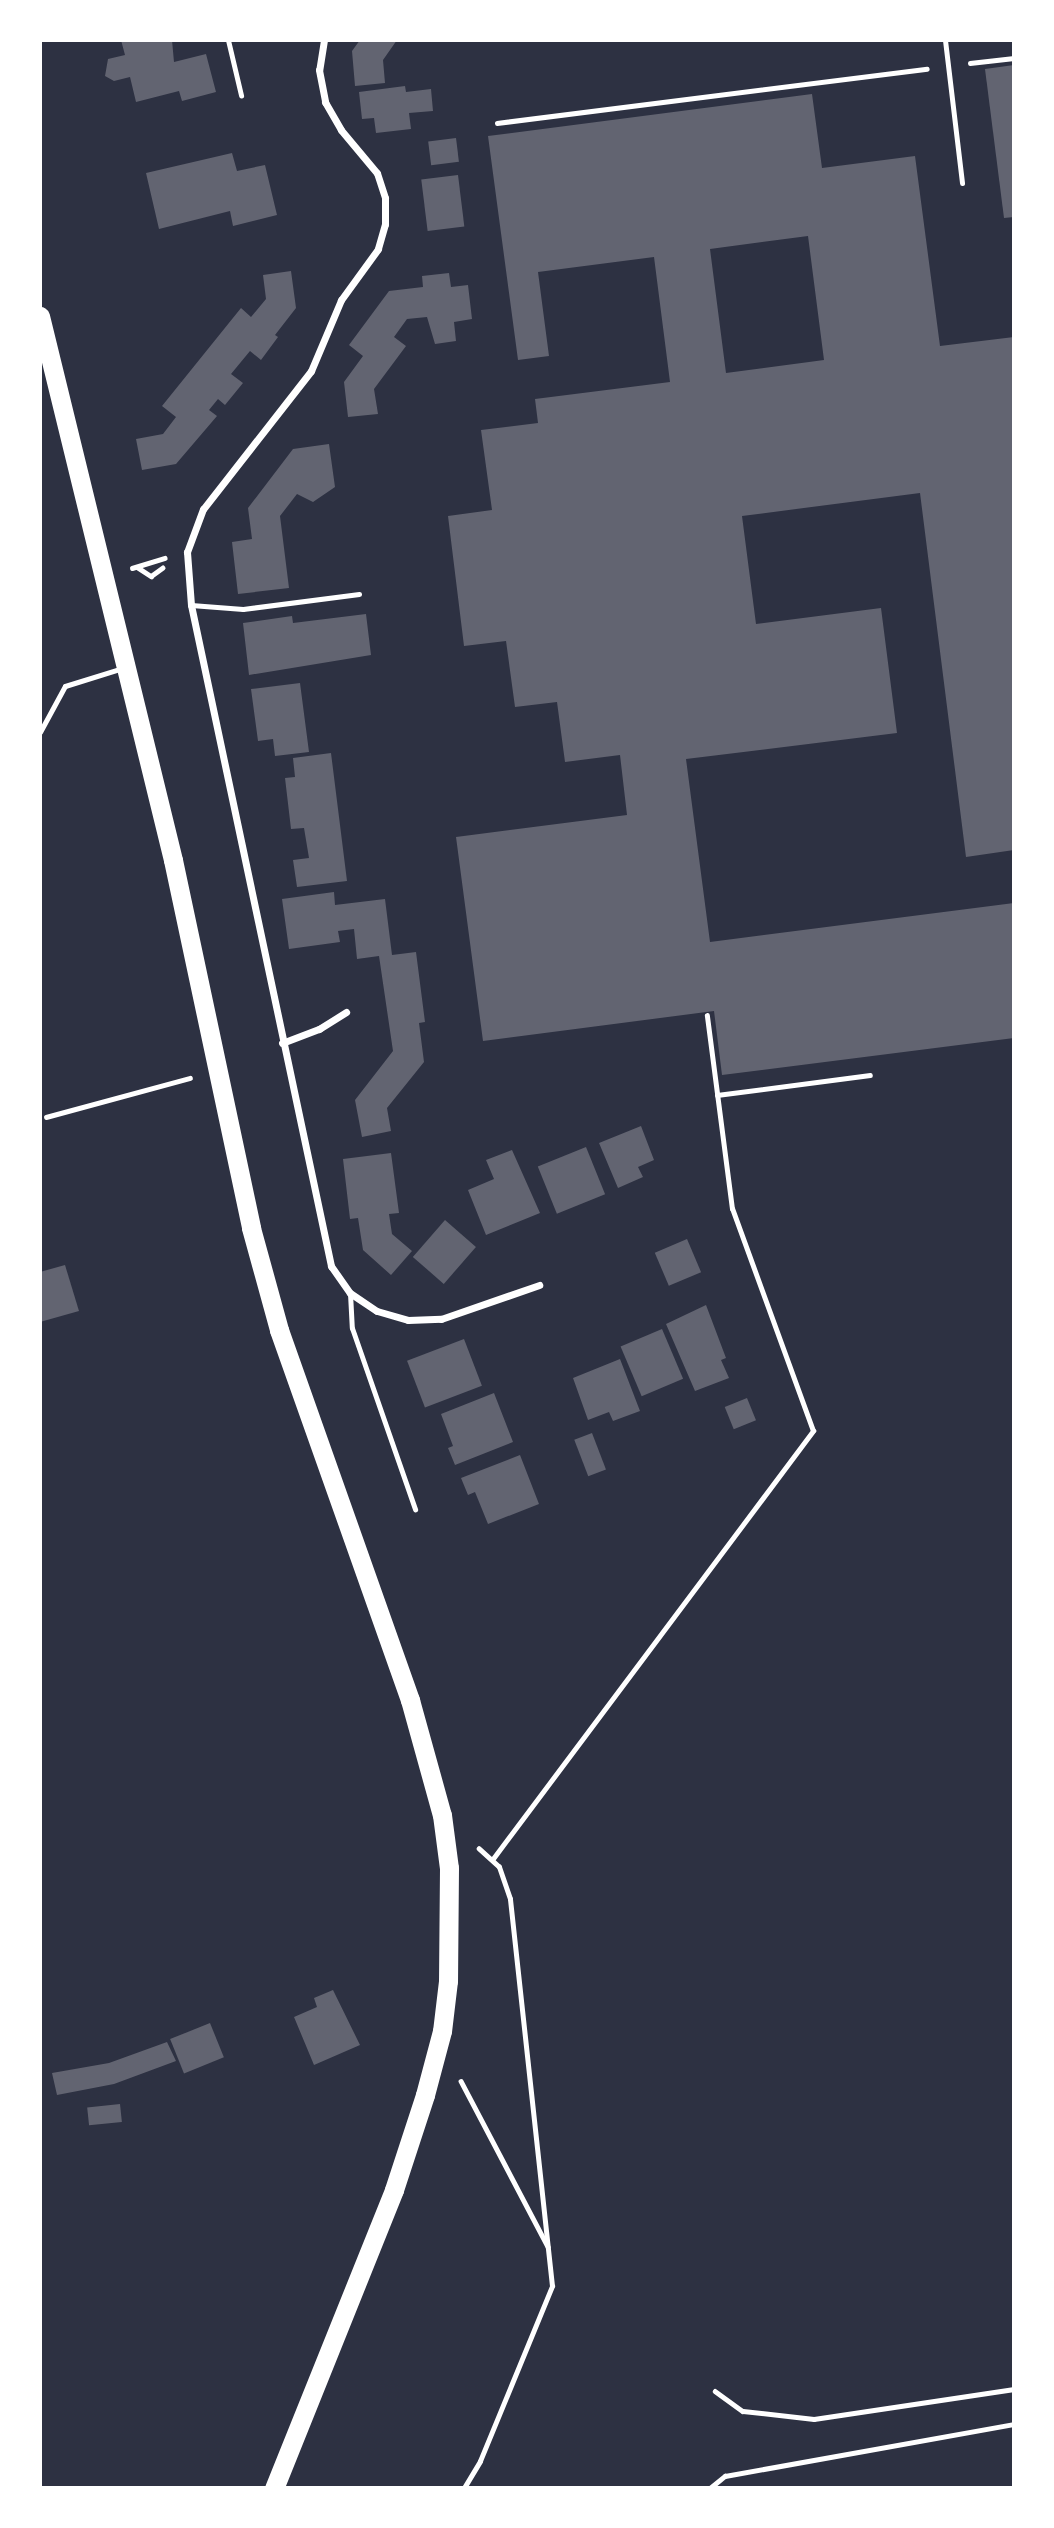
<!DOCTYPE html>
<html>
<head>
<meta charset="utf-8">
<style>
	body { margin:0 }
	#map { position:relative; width:1054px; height:2528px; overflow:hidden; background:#2d3142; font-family:"Alegreya Sans",sans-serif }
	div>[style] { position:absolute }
	.building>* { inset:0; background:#626471; transform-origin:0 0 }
	.path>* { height:4.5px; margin:-2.25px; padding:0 2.25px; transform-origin:2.25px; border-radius:2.25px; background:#fff }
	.service>* { height:5px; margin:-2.5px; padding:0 2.5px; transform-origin:2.5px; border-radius:2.5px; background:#fff }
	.minor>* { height:7px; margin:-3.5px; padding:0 3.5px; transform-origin:3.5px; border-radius:3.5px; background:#fff }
	.trunk>* { height:19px; margin:-9.5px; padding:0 9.5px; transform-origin:9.5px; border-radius:9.5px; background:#fff }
	span { translate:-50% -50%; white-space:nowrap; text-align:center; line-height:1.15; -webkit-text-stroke:7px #fff; paint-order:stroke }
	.frame { position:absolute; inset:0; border:42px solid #fff; pointer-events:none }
</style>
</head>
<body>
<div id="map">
	<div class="building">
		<div style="clip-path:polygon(121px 40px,172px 40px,174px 62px,206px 54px,216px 92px,182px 101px,179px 91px,136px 102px,130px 77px,114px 81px,105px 76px,108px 59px,125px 55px)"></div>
		<div style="clip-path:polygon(360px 40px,397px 40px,383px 60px,385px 83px,355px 86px,352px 51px)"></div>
		<div style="clip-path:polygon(1014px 65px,1014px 217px,1004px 218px,985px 69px)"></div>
		<div style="clip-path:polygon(405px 86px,406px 92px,431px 89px,433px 111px,409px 113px,411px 129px,376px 133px,374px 118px,362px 119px,359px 92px)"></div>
		<div style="clip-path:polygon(evenodd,812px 94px,822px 168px,915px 156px,940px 346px,1014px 337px,1014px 850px,966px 857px,920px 493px,742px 516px,756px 624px,881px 608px,897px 733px,686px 759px,710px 942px,1014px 903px,1014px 1038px,722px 1075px,714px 1011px,483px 1041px,456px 837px,627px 815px,620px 755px,565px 762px,557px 702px,515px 707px,506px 641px,464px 646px,448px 516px,492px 510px,481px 430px,538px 423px,535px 399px,670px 382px,654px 257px,538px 272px,549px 356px,518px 360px,488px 136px,812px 94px,808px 236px,824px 360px,726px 373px,710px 249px,808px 236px)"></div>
		<div style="left:456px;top:138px;width:24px;height:28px;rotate:83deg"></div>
		<div style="clip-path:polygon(232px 153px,237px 171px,265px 165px,277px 215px,233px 226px,230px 211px,159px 229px,146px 173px)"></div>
		<div style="left:458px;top:175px;width:52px;height:37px;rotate:83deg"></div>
		<div style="clip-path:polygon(291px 271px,296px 308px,275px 335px,278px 337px,261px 360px,250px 351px,231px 374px,243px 383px,225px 405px,218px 399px,209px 410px,217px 416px,176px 464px,142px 470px,136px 439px,163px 434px,176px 417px,162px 406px,241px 308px,251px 317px,266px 299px,263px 275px)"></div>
		<div style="clip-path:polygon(449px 273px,451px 287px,468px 285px,472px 319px,454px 322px,456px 341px,435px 344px,427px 317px,407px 319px,394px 337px,406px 346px,374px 389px,378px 414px,348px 417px,344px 382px,363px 356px,349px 345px,389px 291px,423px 287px,422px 276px)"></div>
		<div style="clip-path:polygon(329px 444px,335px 487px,313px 502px,297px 494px,280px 516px,289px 588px,238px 594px,232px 542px,252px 539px,248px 508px,293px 449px)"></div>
		<div style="clip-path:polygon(366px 614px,371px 655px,249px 675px,243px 623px,292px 616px,293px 623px)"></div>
		<div style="clip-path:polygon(300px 683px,309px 752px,275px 756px,273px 739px,258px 741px,251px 689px)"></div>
		<div style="clip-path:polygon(331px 753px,347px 881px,297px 887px,293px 860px,309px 858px,304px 828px,291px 829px,285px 778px,295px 777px,293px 758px)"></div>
		<div style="clip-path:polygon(334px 892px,335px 905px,385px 899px,392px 955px,416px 952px,425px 1022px,419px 1023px,424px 1062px,387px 1108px,391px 1131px,362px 1137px,355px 1100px,393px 1051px,379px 956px,357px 959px,354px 929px,338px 931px,340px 942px,289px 949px,282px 899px)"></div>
		<div style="clip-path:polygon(641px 1126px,654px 1160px,638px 1167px,643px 1177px,618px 1188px,599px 1143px)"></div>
		<div style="left:586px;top:1147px;width:51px;height:52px;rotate:68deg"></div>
		<div style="clip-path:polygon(512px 1150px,540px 1213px,486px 1235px,468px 1190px,494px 1179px,486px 1160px)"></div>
		<div style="clip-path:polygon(391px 1153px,399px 1213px,389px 1214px,392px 1234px,412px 1251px,391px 1275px,363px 1250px,358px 1218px,350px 1219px,343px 1159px)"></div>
		<div style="left:445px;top:1220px;width:41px;height:49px;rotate:41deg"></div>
		<div style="left:687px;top:1239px;width:36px;height:35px;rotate:67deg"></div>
		<div style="clip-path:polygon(65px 1265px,79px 1311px,40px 1322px,40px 1272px)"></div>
		<div style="clip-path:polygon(706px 1305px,726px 1358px,721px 1360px,729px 1378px,695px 1391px,666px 1324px)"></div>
		<div style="left:662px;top:1329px;width:54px;height:45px;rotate:67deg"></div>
		<div style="left:464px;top:1339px;width:50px;height:61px;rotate:69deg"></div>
		<div style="clip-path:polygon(620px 1359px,640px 1411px,613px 1421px,609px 1412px,588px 1420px,573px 1378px)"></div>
		<div style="clip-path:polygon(494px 1393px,513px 1442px,455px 1465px,448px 1448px,453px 1446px,441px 1414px)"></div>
		<div style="left:747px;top:1398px;width:24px;height:24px;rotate:68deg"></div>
		<div style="left:592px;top:1433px;width:39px;height:19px;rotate:69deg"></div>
		<div style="clip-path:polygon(520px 1455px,539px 1504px,488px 1524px,475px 1492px,468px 1495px,461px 1478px)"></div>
		<div style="clip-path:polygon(333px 1990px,360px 2045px,314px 2065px,294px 2017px,317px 2007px,314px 1998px)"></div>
		<div style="left:210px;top:2023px;width:37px;height:43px;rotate:68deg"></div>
		<div style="clip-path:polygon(167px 2042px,176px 2061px,114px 2084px,57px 2095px,52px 2073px,109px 2063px)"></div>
		<div style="left:120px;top:2104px;width:18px;height:33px;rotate:84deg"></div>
	</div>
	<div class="path">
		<div style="left:970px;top:63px;width:44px;rotate:-6.5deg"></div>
		<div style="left:497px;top:123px;width:433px;rotate:-7.2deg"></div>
		<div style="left:137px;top:567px;width:17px;rotate:33deg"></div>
		<div style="left:151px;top:576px;width:14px;rotate:-36deg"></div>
		<div style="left:132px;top:568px;width:34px;rotate:-17deg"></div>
		<div style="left:717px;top:1095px;width:154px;rotate:-7.4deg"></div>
		<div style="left:46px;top:1117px;width:149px;rotate:-15.2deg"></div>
		<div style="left:492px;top:1860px;width:536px;rotate:-53.19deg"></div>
		<div style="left:813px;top:1431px;width:236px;rotate:-110deg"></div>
		<div style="left:732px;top:1209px;width:195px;rotate:-97.4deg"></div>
		<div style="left:461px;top:2081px;width:187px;rotate:62.3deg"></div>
		<div style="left:715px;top:2391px;width:34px;rotate:36deg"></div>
		<div style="left:743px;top:2411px;width:71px;rotate:6.4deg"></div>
		<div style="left:814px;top:2419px;width:202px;rotate:-8.5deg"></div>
		<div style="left:464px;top:2488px;width:31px;rotate:-59deg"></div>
		<div style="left:480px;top:2461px;width:189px;rotate:-67.6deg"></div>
		<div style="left:552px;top:2286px;width:389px;rotate:-96.2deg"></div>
		<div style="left:510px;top:1899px;width:34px;rotate:-109deg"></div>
		<div style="left:499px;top:1867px;width:27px;rotate:-138deg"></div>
		<div style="left:710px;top:2488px;width:19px;rotate:-39deg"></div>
		<div style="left:725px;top:2476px;width:294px;rotate:-10.2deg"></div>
	</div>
	<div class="service">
		<div style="left:228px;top:40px;width:57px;rotate:76.7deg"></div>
		<div style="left:945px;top:40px;width:144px;rotate:83.2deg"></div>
		<div style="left:191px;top:605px;width:52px;rotate:4.4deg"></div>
		<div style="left:243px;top:609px;width:117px;rotate:-7.4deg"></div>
		<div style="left:40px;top:732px;width:52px;rotate:-61.5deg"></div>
		<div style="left:65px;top:686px;width:61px;rotate:-17.2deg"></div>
		<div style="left:350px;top:1293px;width:35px;rotate:87deg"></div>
		<div style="left:352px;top:1328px;width:192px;rotate:70.8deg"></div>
	</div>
	<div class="minor">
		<div style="left:324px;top:40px;width:30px;rotate:99deg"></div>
		<div style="left:319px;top:70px;width:33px;rotate:79deg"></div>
		<div style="left:325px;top:102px;width:32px;rotate:60deg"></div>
		<div style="left:341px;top:130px;width:56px;rotate:50.1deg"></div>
		<div style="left:377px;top:173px;width:26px;rotate:72deg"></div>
		<div style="left:385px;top:198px;width:26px;rotate:90deg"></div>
		<div style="left:385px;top:224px;width:26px;rotate:106deg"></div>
		<div style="left:378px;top:249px;width:63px;rotate:126deg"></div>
		<div style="left:341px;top:300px;width:77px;rotate:112.9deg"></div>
		<div style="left:311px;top:371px;width:175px;rotate:128deg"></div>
		<div style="left:203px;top:509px;width:46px;rotate:110.4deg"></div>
		<div style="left:187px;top:552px;width:53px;rotate:85.7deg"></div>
		<div style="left:191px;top:605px;width:676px;rotate:78.04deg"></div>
		<div style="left:331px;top:1266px;width:33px;rotate:55deg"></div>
		<div style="left:350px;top:1293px;width:32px;rotate:34deg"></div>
		<div style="left:377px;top:1311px;width:32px;rotate:16deg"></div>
		<div style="left:408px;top:1320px;width:33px;rotate:-2deg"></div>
		<div style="left:441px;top:1319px;width:104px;rotate:-19.1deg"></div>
		<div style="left:282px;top:1043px;width:40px;rotate:-21deg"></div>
		<div style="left:319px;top:1029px;width:32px;rotate:-32deg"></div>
	</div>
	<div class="trunk">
		<div style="left:40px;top:316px;width:560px;rotate:76.26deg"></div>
		<div style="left:173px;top:860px;width:376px;rotate:78deg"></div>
		<div style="left:251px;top:1228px;width:106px;rotate:74.6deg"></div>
		<div style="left:279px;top:1330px;width:393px;rotate:70.5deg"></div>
		<div style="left:410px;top:1700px;width:119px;rotate:74.5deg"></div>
		<div style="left:442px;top:1815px;width:53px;rotate:82.5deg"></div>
		<div style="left:449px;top:1868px;width:113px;rotate:90.5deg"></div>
		<div style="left:448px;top:1981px;width:50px;rotate:96.8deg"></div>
		<div style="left:442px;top:2031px;width:66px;rotate:104.9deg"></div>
		<div style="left:425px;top:2095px;width:100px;rotate:108.1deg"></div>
		<div style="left:394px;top:2190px;width:321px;rotate:111.9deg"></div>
	</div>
	<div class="frame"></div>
</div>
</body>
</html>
